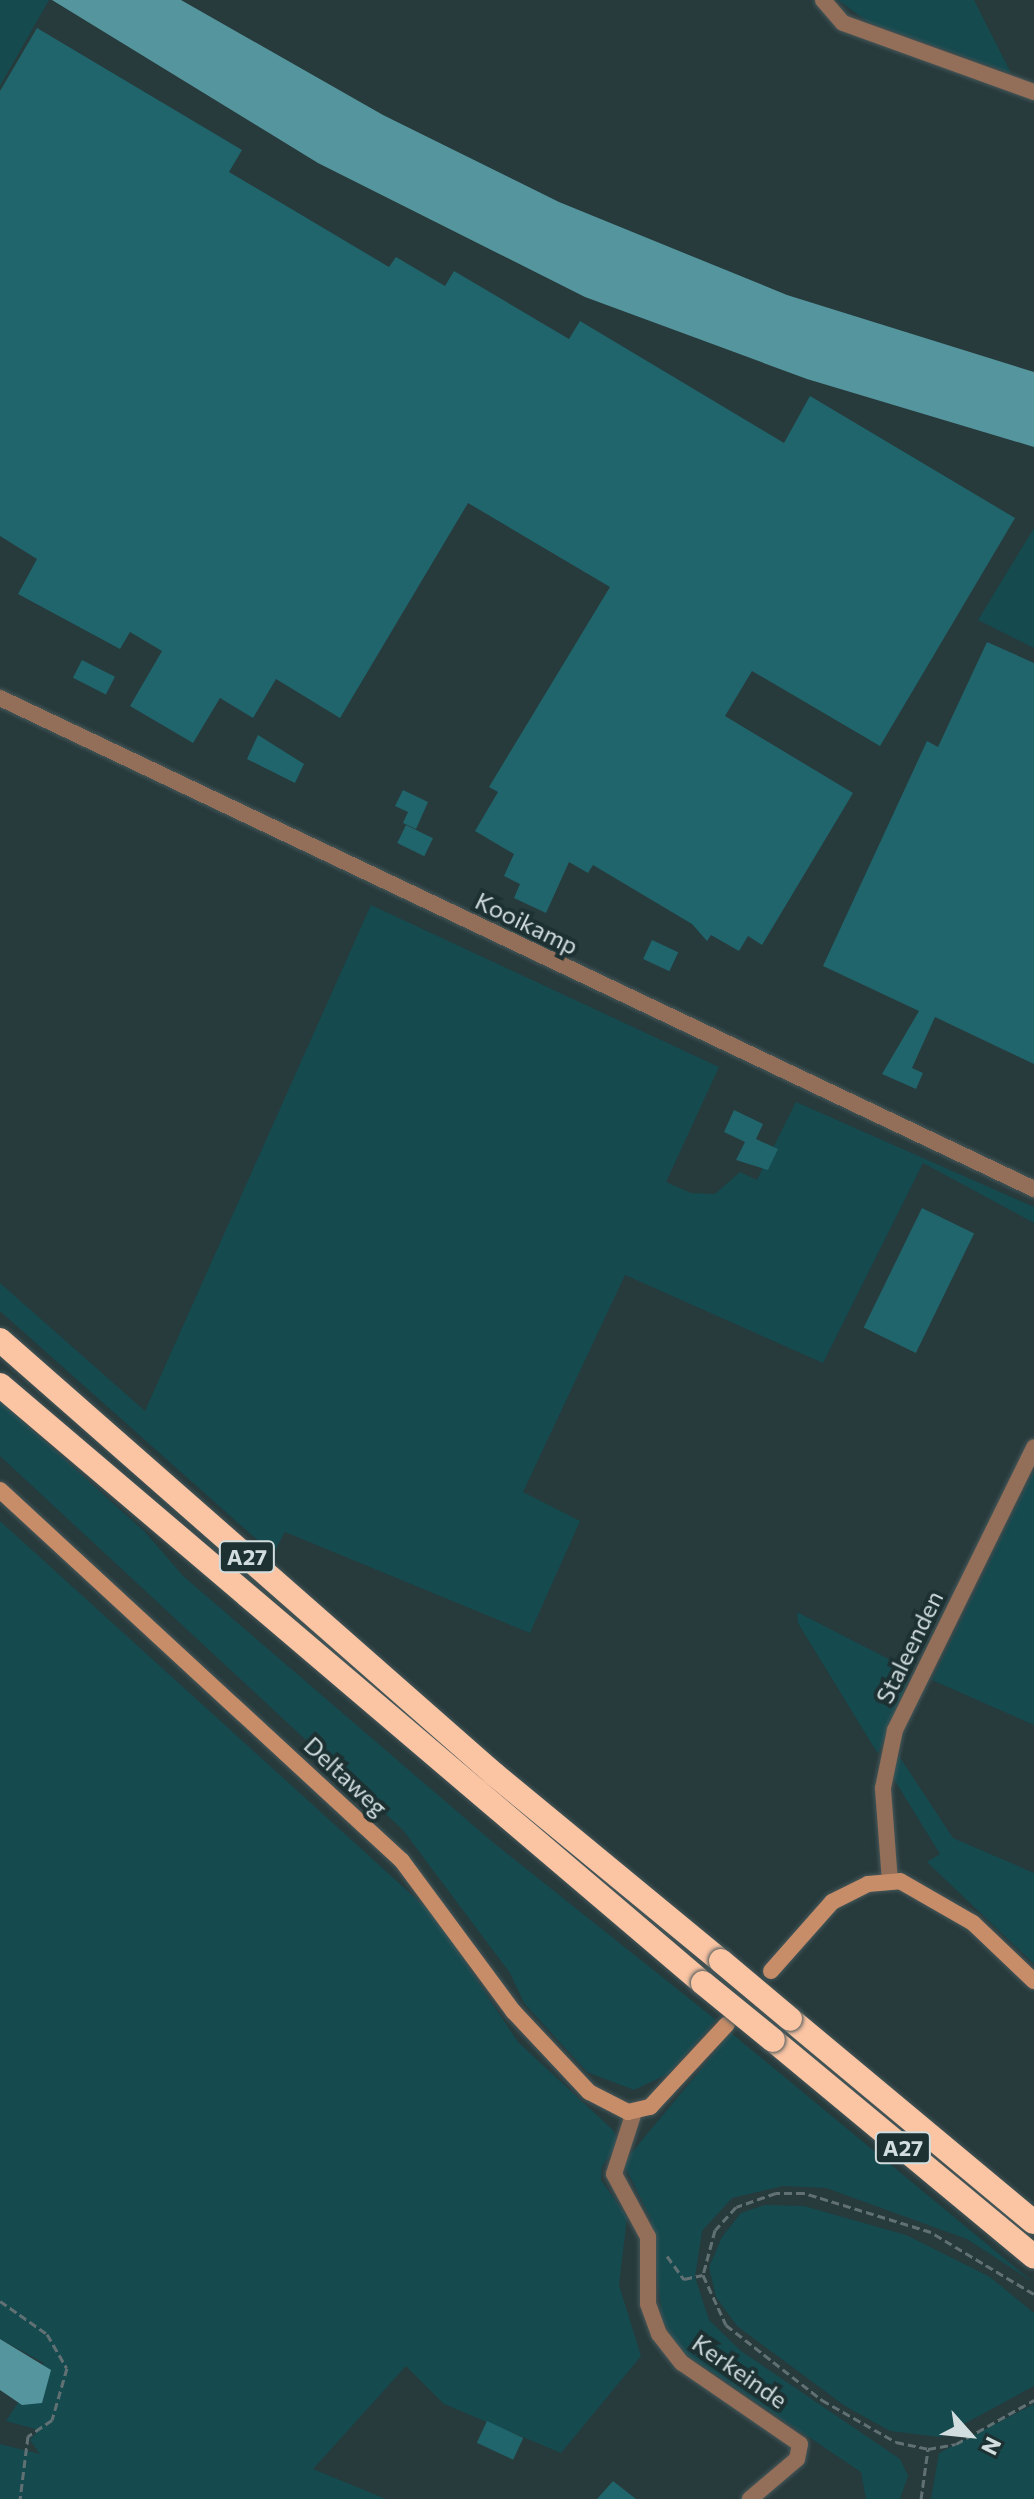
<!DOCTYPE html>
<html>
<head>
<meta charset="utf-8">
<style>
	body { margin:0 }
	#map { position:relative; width:1034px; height:2499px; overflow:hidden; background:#273a3c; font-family:Commissioner,sans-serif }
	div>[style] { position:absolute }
	.green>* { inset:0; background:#154a4f }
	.water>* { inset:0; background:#55969e }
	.building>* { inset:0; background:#20656c; transform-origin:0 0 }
	.path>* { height:3px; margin-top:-1.5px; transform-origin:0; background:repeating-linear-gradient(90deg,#617173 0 8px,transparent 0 12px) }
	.roads { filter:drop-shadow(0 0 2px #465759) drop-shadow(0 0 2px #465759) }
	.street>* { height:16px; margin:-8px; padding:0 8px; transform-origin:8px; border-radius:8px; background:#936e58 }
	.secondary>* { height:16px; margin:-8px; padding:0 8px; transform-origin:8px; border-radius:8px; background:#c78d69 }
	.highway>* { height:24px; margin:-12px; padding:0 12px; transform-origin:12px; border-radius:12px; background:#fbc4a3 }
	.bridges { filter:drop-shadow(0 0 2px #465759) drop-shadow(0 0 2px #465759) }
	.highway-bridge>* { height:24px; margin:-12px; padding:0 12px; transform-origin:12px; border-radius:12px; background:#fbc4a3 }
	span { translate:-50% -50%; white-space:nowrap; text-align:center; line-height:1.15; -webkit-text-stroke:8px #1d3032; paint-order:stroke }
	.shield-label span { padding:2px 6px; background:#1d3032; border:2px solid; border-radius:6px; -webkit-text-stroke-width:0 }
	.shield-label { font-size:22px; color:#d1ddde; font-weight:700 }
	.street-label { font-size:24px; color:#d1ddde }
	.north { position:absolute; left:930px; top:2395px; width:80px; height:80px; -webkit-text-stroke:6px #1d3032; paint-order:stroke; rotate:117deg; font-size:22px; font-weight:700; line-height:32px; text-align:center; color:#d1ddde }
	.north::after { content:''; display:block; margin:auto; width:28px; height:36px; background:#d1ddde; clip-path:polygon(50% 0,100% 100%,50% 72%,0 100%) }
</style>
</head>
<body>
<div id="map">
	<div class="green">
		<div style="clip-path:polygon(0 0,49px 0,0 86px)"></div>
		<div style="clip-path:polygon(838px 0,974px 0,1011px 73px,868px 22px)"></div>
		<div style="clip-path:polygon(1034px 528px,1034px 648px,978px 620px)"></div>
		<div style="clip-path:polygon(371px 905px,719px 1067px,666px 1182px,691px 1193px,715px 1194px,740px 1172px,757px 1180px,796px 1102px,1034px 1207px,1034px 1223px,923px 1163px,823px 1363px,625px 1275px,523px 1492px,580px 1521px,530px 1633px,285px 1532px,273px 1554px,0 1311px,0 1283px,145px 1411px)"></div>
		<div style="clip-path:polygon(0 1401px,145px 1532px,183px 1576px,495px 1844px,716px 2020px,668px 2074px,634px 2090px,587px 2072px,524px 2003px,510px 1973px,403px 1830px,0 1456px)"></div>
		<div style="clip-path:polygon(1034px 1471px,1034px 1725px,932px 1680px)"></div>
		<div style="clip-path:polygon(0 1521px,433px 1914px,518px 2042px,614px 2131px,619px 2144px,602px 2166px,601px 2180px,627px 2217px,619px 2285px,641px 2356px,561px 2453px,444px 2404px,406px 2366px,313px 2469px,386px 2499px,0 2499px,0 2444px,40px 2454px,30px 2440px,39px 2430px,6px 2421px,44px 2363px,0 2339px)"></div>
		<div style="clip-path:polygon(797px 1612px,912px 1671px,878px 1754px,798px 1623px)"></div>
		<div style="clip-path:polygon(899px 1756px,953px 1838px,1034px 1873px,1034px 1964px,927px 1862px,940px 1854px,892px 1776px)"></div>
		<div style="clip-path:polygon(731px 2033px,1033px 2282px,967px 2239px,826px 2188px,783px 2186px,732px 2198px,702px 2231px,695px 2277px,709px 2320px,741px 2351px,900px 2459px,908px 2476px,900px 2499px,866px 2499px,861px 2472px,679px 2350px,662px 2319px,651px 2219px,623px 2163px)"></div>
		<div style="clip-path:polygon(765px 2205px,804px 2206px,906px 2235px,990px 2277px,1034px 2313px,1034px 2386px,940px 2437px,890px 2431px,845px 2406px,737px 2326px,716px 2297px,709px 2267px,722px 2237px,741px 2213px)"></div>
		<div style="clip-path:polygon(1034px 2404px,1034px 2499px,931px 2499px,939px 2453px)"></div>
	</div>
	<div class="water">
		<div style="clip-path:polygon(52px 0,181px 0,383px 115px,559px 202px,787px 295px,1034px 372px,1034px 447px,807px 379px,585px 297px,318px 163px)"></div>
		<div style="clip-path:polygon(0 2339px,51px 2370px,42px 2403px,22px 2405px,0 2390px)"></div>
	</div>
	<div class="building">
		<div style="clip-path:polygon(37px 28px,242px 150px,229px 172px,389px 267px,396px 257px,445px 286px,454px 271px,569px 339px,580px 321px,784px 443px,810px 396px,1015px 518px,880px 746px,752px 671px,725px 716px,853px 793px,762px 945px,748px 936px,739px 951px,711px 935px,707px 941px,692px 924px,593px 865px,588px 873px,569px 862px,546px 913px,514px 898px,520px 884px,504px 876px,514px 854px,475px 831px,498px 792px,489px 787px,610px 587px,468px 503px,340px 718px,276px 679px,253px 718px,220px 698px,193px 743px,130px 706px,162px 651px,130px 632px,120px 649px,18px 594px,37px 559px,0 536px,0 91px)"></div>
		<div style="clip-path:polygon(987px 642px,1034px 663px,1034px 1064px,935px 1017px,912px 1068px,923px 1073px,916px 1089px,882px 1074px,919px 1011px,823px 966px,927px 741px,938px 747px)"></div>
		<div style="left:82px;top:660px;width:37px;height:20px;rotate:27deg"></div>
		<div style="clip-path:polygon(258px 735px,304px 764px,295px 783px,247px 759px)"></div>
		<div style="clip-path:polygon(403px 790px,428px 802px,416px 829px,403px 823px,408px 812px,395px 806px)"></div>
		<div style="left:406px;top:825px;width:30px;height:20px;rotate:26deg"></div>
		<div style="left:652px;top:940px;width:29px;height:21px;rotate:25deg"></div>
		<div style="clip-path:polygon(734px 1110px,763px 1124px,756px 1139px,778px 1149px,768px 1170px,736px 1160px,745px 1142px,724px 1132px)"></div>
		<div style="left:922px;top:1208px;width:58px;height:133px;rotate:26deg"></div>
		<div style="left:487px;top:2421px;width:40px;height:24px;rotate:25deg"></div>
		<div style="clip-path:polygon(613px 2481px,636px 2499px,597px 2499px)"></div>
	</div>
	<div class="path">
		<div style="left:667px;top:2256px;width:29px;rotate:54deg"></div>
		<div style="left:684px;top:2279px;width:19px;rotate:-12deg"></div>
		<div style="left:1034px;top:2294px;width:120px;rotate:-149deg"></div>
		<div style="left:931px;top:2232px;width:133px;rotate:-162.9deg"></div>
		<div style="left:804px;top:2193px;width:28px;rotate:180deg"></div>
		<div style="left:776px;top:2193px;width:42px;rotate:160.7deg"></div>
		<div style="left:736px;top:2207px;width:31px;rotate:132deg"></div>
		<div style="left:715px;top:2230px;width:47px;rotate:104.9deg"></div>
		<div style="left:703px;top:2275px;width:55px;rotate:65.3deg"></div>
		<div style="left:726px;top:2325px;width:122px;rotate:38deg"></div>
		<div style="left:822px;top:2400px;width:85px;rotate:29.6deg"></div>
		<div style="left:896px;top:2442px;width:33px;rotate:12deg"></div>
		<div style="left:928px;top:2449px;width:28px;rotate:-10deg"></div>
		<div style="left:956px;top:2444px;width:90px;rotate:-29.4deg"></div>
		<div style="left:0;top:2301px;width:57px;rotate:35.1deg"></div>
		<div style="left:47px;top:2334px;width:39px;rotate:60deg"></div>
		<div style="left:67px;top:2368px;width:54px;rotate:106.1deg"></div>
		<div style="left:52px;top:2420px;width:29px;rotate:146deg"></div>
		<div style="left:28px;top:2436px;width:64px;rotate:97.2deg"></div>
		<div style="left:921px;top:2499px;width:50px;rotate:-82deg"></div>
	</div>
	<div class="roads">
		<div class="street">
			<div style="left:823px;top:0;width:30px;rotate:49deg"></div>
			<div style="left:843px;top:23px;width:203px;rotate:19.9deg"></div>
			<div style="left:0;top:698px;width:1145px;rotate:25.4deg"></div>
			<div style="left:890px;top:1882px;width:94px;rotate:-94.3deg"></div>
			<div style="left:883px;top:1788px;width:59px;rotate:-78.3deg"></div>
			<div style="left:895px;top:1730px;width:315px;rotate:-63.8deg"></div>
			<div style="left:634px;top:2112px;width:65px;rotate:107.9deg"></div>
			<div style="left:614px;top:2174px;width:72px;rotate:61.6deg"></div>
			<div style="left:648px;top:2237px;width:67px;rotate:90deg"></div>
			<div style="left:648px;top:2304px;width:32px;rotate:70deg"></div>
			<div style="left:659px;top:2334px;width:37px;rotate:52deg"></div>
			<div style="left:682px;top:2363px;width:143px;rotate:34.5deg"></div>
			<div style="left:800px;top:2444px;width:15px;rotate:101deg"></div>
			<div style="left:797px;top:2459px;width:62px;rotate:139.6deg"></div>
		</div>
		<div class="secondary">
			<div style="left:0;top:1490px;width:547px;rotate:42.7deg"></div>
			<div style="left:402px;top:1861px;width:187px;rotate:53.5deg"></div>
			<div style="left:513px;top:2011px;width:111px;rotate:46.8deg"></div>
			<div style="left:589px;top:2092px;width:44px;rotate:27.1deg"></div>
			<div style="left:628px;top:2112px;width:23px;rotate:-13deg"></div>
			<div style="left:650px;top:2107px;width:113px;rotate:-47.1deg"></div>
			<div style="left:771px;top:1971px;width:92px;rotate:-48.5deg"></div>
			<div style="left:832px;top:1902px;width:40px;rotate:-26.6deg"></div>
			<div style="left:868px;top:1884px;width:32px;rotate:-5deg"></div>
			<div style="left:900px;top:1881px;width:84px;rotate:29.9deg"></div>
			<div style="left:973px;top:1923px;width:84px;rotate:43.6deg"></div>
		</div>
		<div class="highway">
			<div style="left:0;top:1340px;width:658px;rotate:41.3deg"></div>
			<div style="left:494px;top:1774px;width:294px;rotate:39.5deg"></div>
			<div style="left:0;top:1385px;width:923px;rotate:40.39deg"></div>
			<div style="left:790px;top:2019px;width:317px;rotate:39.8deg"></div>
			<div style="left:773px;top:2040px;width:339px;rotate:39.7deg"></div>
		</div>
	</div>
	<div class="bridges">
		<div class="highway-bridge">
			<div style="left:721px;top:1961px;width:90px;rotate:40deg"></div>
			<div style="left:703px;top:1983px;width:90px;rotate:39.2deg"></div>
		</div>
	</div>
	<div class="shield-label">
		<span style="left:247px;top:1557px">A27</span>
		<span style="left:903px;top:2148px">A27</span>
	</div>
	<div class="street-label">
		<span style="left:527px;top:923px;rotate:26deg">Kooikamp</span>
		<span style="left:909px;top:1647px;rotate:-64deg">Staleenden</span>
		<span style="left:346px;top:1776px;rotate:43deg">Deltaweg</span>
		<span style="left:740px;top:2371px;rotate:35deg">Kerkeinde</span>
	</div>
	<div class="north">N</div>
</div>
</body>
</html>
